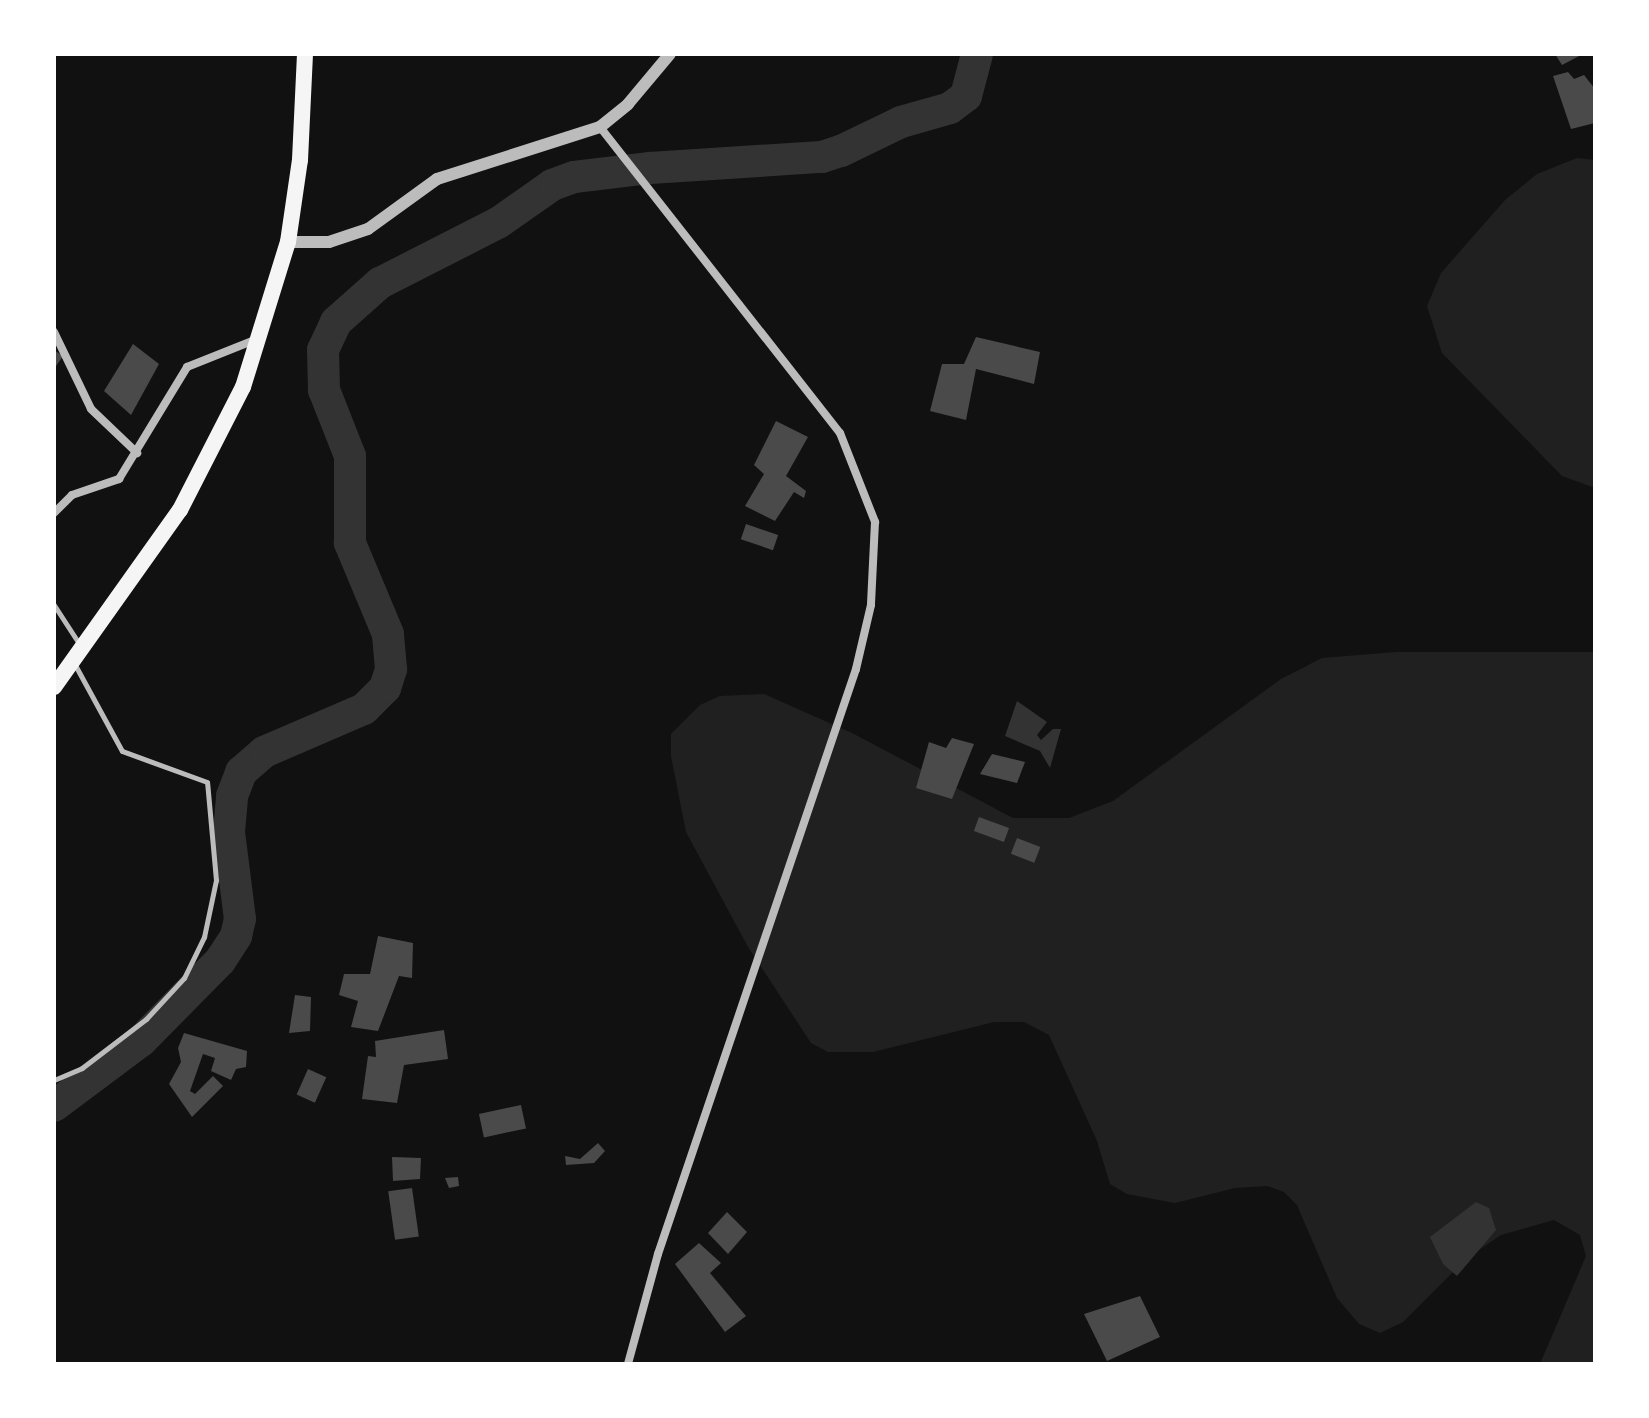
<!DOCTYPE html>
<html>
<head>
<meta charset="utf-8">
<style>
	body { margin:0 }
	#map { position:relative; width:1649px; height:1418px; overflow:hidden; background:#111; font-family:"Space Grotesk",sans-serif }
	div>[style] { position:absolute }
	.green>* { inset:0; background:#202020 }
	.water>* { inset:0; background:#333 }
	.river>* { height:32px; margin:-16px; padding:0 16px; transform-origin:16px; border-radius:16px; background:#333 }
	.building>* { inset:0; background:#4a4a4a; transform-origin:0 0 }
	.service>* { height:5px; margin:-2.5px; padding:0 2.5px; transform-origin:2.5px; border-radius:2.5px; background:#bcbcbc }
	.minor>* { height:8px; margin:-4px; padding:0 4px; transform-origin:4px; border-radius:4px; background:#bcbcbc }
	.tertiary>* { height:12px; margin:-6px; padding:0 6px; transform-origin:6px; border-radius:6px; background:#bcbcbc }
	.primary>* { height:16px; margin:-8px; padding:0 8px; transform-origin:8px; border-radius:8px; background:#f5f5f5 }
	span { translate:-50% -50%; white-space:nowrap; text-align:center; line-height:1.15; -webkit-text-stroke:7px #fff; paint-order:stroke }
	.frame { position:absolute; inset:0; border:56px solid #fff; pointer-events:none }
</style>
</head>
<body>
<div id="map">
	<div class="green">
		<div style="clip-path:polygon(1577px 158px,1595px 160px,1595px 488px,1562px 476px,1442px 353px,1427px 306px,1441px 273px,1505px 200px,1537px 174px)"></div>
		<div style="clip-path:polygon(1396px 652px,1595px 652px,1595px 1364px,1540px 1364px,1586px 1256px,1580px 1235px,1554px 1220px,1501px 1235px,1467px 1258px,1403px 1322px,1380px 1333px,1359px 1324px,1337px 1298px,1297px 1205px,1284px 1192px,1267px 1186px,1235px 1188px,1175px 1203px,1127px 1194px,1110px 1184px,1097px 1141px,1049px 1035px,1024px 1022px,994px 1022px,873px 1052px,828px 1052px,811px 1043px,748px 947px,686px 832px,671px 756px,671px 734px,700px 705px,720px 696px,764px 694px,852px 733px,1013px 818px,1069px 818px,1113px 801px,1281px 679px,1322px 658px)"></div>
	</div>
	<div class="water">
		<div style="clip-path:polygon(1017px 701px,1047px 722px,1037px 735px,1041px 740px,1053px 729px,1061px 729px,1050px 768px,1040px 751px,1005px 736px)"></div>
		<div style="clip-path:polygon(1476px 1202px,1489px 1208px,1496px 1230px,1457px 1276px,1443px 1264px,1430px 1237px)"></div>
	</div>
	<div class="river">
		<div style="left:54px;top:1106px;width:109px;rotate:-36.8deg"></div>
		<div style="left:141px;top:1041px;width:112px;rotate:-45.4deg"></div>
		<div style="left:220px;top:961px;width:30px;rotate:-57deg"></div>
		<div style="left:236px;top:936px;width:17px;rotate:-77deg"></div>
		<div style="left:240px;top:919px;width:88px;rotate:-97.2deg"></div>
		<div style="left:229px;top:832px;width:36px;rotate:-85deg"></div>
		<div style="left:232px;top:796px;width:26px;rotate:-69deg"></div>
		<div style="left:241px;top:772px;width:30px;rotate:-41deg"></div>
		<div style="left:264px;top:752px;width:109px;rotate:-23.3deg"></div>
		<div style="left:364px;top:709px;width:30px;rotate:-45deg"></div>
		<div style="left:385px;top:688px;width:20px;rotate:-72deg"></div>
		<div style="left:391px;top:669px;width:35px;rotate:-95deg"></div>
		<div style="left:388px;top:634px;width:99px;rotate:-112.7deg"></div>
		<div style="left:350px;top:543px;width:87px;rotate:-90deg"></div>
		<div style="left:350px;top:456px;width:71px;rotate:-111.5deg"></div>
		<div style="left:324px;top:390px;width:40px;rotate:-91.4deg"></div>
		<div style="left:323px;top:350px;width:31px;rotate:-65deg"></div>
		<div style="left:336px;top:322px;width:59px;rotate:-41.6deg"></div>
		<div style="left:380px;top:283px;width:132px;rotate:-27deg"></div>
		<div style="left:498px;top:223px;width:66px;rotate:-35.1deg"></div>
		<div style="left:552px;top:185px;width:23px;rotate:-20deg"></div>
		<div style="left:574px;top:177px;width:77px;rotate:-6.8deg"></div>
		<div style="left:650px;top:168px;width:172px;rotate:-3.7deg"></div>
		<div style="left:822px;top:157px;width:20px;rotate:-18deg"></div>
		<div style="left:841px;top:151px;width:67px;rotate:-25.8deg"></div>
		<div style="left:901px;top:122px;width:51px;rotate:-15.9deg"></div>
		<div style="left:950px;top:108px;width:20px;rotate:-37deg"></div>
		<div style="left:966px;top:96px;width:43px;rotate:-75.3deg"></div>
	</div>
	<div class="building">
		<div style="clip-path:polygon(1555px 54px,1583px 54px,1562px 65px)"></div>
		<div style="clip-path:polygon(1568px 72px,1574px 79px,1584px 75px,1595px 89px,1595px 123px,1571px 129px,1553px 76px)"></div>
		<div style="clip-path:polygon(976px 337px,1040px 352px,1034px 384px,976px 369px,966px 420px,930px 411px,942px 364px,964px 364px)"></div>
		<div style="clip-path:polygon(133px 344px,159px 364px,131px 415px,104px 391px)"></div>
		<div style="clip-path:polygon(54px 350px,63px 356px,54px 369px)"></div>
		<div style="clip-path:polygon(776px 421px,808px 437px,786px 476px,806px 491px,804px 498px,794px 492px,775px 521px,745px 506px,764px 474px,754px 465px)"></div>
		<div style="left:746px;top:524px;width:34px;height:16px;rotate:19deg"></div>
		<div style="clip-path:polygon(952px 738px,974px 744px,952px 799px,916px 788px,929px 742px,946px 748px)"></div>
		<div style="clip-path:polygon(992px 754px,1025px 762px,1017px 783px,980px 774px)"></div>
		<div style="left:979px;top:817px;width:32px;height:15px;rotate:20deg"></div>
		<div style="left:1017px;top:838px;width:25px;height:17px;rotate:21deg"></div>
		<div style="clip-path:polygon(378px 936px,413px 943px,412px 978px,399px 976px,378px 1031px,351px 1027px,358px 1001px,339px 995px,344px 974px,370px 974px)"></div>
		<div style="clip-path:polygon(295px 995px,311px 997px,310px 1031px,289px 1033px)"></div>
		<div style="clip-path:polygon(444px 1030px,448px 1059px,404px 1065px,397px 1103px,362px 1099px,368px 1056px,376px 1057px,375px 1041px)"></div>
		<div style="clip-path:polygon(184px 1033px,247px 1051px,246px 1067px,236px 1069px,231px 1080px,211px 1071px,215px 1058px,203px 1054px,190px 1091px,195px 1094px,213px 1076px,223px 1086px,192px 1117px,169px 1084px,181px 1062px,178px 1048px)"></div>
		<div style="left:308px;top:1069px;width:20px;height:28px;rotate:24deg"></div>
		<div style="left:521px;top:1105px;width:24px;height:43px;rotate:78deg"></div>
		<div style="clip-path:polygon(598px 1143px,605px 1151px,594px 1163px,566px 1165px,565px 1156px,580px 1159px)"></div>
		<div style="clip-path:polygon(392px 1157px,421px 1158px,420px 1179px,393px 1181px)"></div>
		<div style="clip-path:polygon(458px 1177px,459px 1186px,449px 1188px,445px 1178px)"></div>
		<div style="left:412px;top:1188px;width:49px;height:24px;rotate:82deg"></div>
		<div style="clip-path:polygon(727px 1212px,747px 1232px,728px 1254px,708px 1233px)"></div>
		<div style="clip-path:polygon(699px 1243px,721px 1263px,710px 1273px,746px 1316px,725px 1332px,675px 1264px)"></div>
		<div style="clip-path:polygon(1140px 1296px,1160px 1337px,1107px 1361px,1084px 1314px)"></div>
	</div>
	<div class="service">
		<div style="left:54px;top:605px;width:48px;rotate:57deg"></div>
		<div style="left:54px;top:1080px;width:30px;rotate:-23deg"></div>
		<div style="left:82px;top:1068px;width:81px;rotate:-37.4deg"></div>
		<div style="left:146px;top:1019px;width:56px;rotate:-47.2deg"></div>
		<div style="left:184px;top:978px;width:46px;rotate:-64deg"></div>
		<div style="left:204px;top:937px;width:58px;rotate:-78.1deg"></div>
		<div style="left:216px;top:880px;width:98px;rotate:-95.2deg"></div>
		<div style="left:207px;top:782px;width:90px;rotate:-160deg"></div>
		<div style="left:122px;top:751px;width:100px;rotate:-118.6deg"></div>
	</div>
	<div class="minor">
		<div style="left:600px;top:127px;width:389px;rotate:51.9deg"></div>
		<div style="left:840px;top:433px;width:96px;rotate:68.5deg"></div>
		<div style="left:875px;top:522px;width:83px;rotate:92.8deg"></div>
		<div style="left:871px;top:605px;width:66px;rotate:103.2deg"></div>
		<div style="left:856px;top:669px;width:618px;rotate:108.7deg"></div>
		<div style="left:658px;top:1254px;width:114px;rotate:105.3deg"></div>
		<div style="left:54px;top:332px;width:85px;rotate:64.3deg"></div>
		<div style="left:91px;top:409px;width:64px;rotate:43.7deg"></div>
		<div style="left:54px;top:513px;width:25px;rotate:-45deg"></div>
		<div style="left:72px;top:495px;width:50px;rotate:-18.8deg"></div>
		<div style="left:119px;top:479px;width:131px;rotate:-58.7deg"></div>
		<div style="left:187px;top:367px;width:75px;rotate:-21.8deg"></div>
	</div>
	<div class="tertiary">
		<div style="left:288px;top:242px;width:41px"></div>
		<div style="left:329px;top:242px;width:41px;rotate:-18.4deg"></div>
		<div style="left:368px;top:229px;width:85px;rotate:-35.9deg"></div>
		<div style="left:437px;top:179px;width:171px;rotate:-17.7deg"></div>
		<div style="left:600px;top:127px;width:36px;rotate:-39deg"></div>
		<div style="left:628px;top:104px;width:65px;rotate:-50deg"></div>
	</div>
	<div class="primary">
		<div style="left:54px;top:687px;width:217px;rotate:-54.6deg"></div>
		<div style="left:180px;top:510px;width:138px;rotate:-62.9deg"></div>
		<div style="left:243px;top:387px;width:152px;rotate:-72.8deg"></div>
		<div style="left:288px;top:242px;width:83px;rotate:-81.7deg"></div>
		<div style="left:300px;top:160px;width:106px;rotate:-87.3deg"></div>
	</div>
	<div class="frame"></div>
</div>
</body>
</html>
